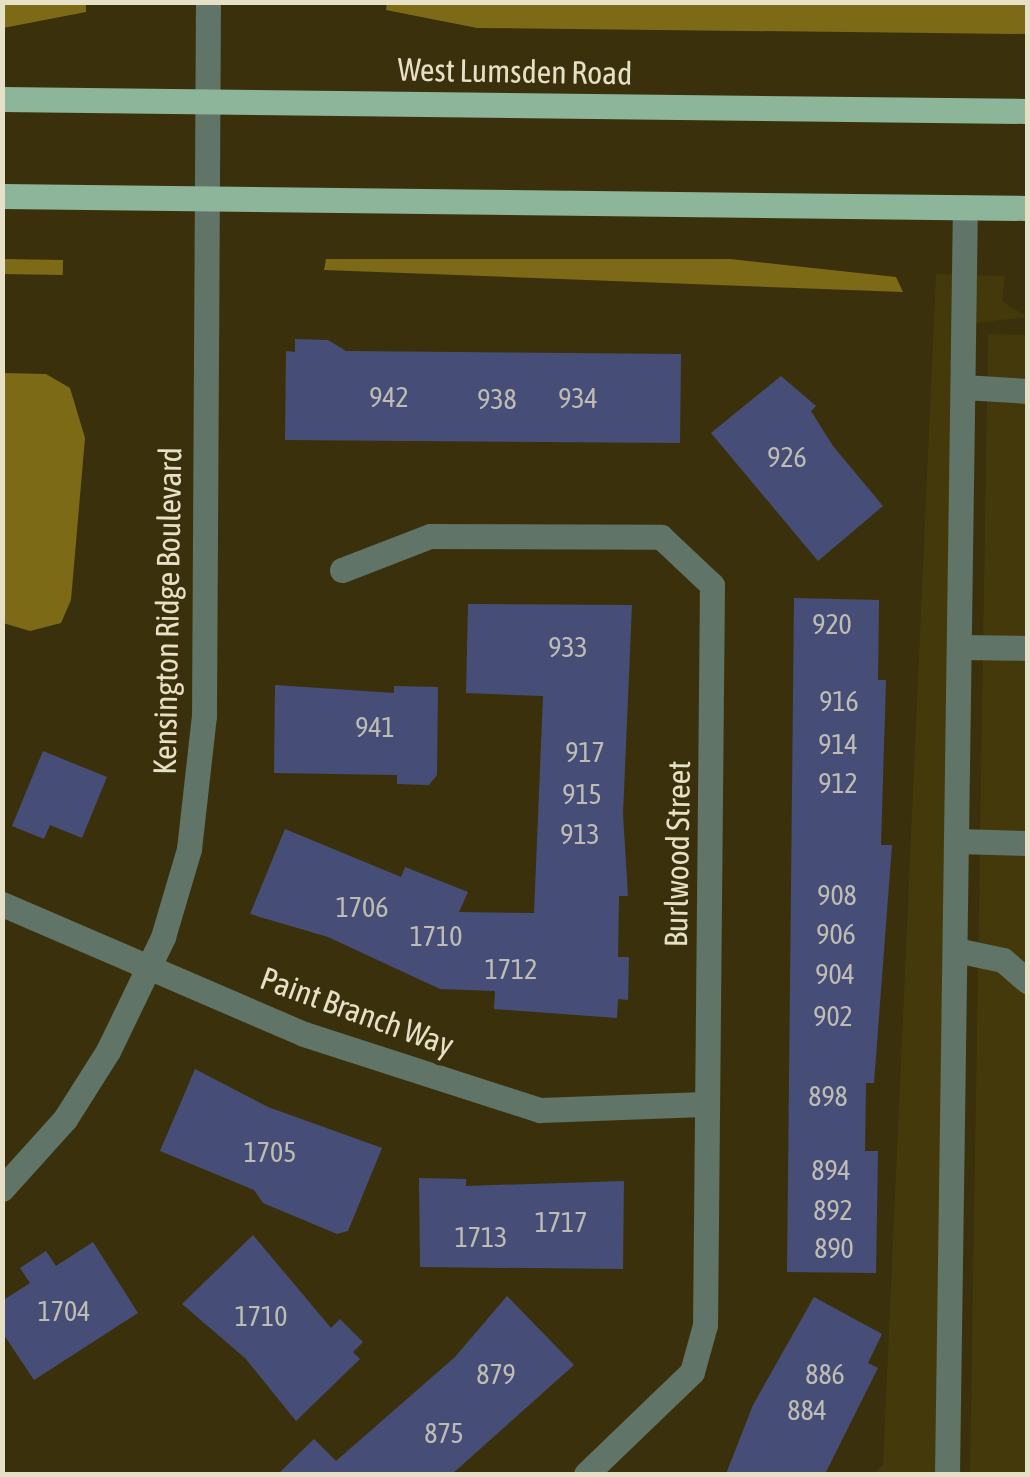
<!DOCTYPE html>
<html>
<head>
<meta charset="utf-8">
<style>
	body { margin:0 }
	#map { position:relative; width:1030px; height:1477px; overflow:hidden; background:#3a310c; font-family:"Asap Condensed",sans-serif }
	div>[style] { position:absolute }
	.built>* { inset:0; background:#43390b }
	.water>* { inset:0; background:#7d6a17; transform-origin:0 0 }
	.building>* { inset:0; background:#464e77 }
	.minor>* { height:25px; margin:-12.5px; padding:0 12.5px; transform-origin:12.5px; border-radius:12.5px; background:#607467 }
	.major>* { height:25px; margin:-12.5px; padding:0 12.5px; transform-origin:12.5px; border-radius:12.5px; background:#8db59a }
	span { translate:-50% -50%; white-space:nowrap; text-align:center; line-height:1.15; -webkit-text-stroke:10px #3a310c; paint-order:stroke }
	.number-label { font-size:28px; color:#bebcb3 }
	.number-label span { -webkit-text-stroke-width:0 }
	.street-label { font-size:32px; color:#e6e0c7 }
	.frame { position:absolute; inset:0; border:5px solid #e6e0c7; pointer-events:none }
</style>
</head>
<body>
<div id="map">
	<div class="built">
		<div style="clip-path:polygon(936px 274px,1005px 276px,1002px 301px,1027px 317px,976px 323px,954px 1474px,872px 1474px,883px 1465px)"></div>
		<div style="clip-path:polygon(988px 334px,1027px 335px,1027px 1474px,970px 1474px)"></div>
	</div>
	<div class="water">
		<div style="clip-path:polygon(2px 3px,86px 3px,86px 12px,3px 28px)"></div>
		<div style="clip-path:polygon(387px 3px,1027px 3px,1028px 34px,477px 28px,386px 10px)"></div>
		<div style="left:3px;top:259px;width:60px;height:15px;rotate:1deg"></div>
		<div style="clip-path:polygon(326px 259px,730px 259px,896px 277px,903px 292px,324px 270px)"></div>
		<div style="clip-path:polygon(3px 373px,46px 374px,70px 388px,85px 438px,71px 600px,61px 623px,30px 631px,3px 623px)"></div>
	</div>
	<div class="building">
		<div style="clip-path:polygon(295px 339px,328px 340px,346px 351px,681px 354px,680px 443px,285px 440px,286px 351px,295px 352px)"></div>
		<div style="clip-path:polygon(781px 376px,816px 406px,811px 411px,833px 446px,883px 506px,818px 561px,711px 433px)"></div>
		<div style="clip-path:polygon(794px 598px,879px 600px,878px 680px,886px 680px,881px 845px,892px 845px,874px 1083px,866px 1083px,865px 1151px,878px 1151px,876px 1273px,787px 1272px)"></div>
		<div style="clip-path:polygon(468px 604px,632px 605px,623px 814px,628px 896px,619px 896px,618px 957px,629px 957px,628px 1000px,618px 999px,617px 1018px,494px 1009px,495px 991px,440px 989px,328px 937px,250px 914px,285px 829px,401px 877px,405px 867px,468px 892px,459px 912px,534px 913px,543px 696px,466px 693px)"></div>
		<div style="clip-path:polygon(275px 685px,394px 693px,394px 686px,438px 687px,437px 775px,429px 785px,397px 784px,397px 775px,274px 773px)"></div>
		<div style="clip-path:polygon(43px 751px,107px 777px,82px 838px,50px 825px,44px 839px,12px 826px)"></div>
		<div style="clip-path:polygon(195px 1069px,268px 1107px,382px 1148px,348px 1231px,337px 1234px,263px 1203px,254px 1190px,160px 1151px)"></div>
		<div style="clip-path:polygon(419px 1178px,466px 1179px,466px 1186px,624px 1181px,623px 1269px,420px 1267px)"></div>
		<div style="clip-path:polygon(253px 1235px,331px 1328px,340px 1319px,363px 1342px,353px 1352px,360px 1359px,296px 1421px,245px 1358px,182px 1304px)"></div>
		<div style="clip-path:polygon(93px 1242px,138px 1313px,34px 1380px,2px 1332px,2px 1301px,30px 1283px,20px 1268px,46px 1251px,56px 1266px)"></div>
		<div style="clip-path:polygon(507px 1296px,574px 1365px,452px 1474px,278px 1474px,314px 1439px,336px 1461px,455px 1357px)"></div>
		<div style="clip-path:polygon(814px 1297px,882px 1334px,868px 1363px,878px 1368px,825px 1474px,726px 1474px,753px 1405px)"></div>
	</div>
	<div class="minor">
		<div style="left:963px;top:387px;width:65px;rotate:3.5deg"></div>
		<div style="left:342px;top:570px;width:94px;rotate:-21.1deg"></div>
		<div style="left:430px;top:536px;width:231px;rotate:0.2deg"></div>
		<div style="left:661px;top:537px;width:70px;rotate:43.3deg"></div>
		<div style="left:712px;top:585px;width:740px;rotate:90.54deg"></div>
		<div style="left:705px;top:1325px;width:49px;rotate:105.5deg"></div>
		<div style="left:692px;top:1372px;width:147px;rotate:136.1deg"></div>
		<div style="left:959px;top:647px;width:69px;rotate:0.8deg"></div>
		<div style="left:957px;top:841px;width:71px;rotate:1.6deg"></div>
		<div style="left:2px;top:904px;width:329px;rotate:23.3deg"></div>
		<div style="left:304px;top:1034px;width:248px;rotate:17.9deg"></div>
		<div style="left:540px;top:1110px;width:164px;rotate:-2.1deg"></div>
		<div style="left:956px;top:950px;width:48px;rotate:12deg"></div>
		<div style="left:1003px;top:960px;width:33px;rotate:41deg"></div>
		<div style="left:2px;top:1189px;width:94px;rotate:-48deg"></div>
		<div style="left:65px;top:1119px;width:80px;rotate:-57.7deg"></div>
		<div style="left:108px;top:1051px;width:127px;rotate:-64.2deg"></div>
		<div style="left:163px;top:937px;width:92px;rotate:-73.5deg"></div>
		<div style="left:189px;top:849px;width:134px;rotate:-83.6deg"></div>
		<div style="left:204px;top:716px;width:714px;rotate:-89.68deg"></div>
		<div style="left:947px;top:1474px;width:1267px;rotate:-89.19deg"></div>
	</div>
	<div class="major">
		<div style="left:2px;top:99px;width:1026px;rotate:0.67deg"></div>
		<div style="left:2px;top:196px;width:1026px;rotate:0.67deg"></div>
	</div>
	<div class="number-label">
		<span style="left:389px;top:397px">942</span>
		<span style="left:578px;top:398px">934</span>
		<span style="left:497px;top:399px">938</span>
		<span style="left:787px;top:457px">926</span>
		<span style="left:832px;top:624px">920</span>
		<span style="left:568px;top:647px">933</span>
		<span style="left:839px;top:701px">916</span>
		<span style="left:375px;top:727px">941</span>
		<span style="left:838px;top:744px">914</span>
		<span style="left:585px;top:752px">917</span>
		<span style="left:838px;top:783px">912</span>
		<span style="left:582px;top:794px">915</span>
		<span style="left:580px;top:834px">913</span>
		<span style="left:837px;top:895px">908</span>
		<span style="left:362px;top:907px">1706</span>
		<span style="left:836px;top:934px">906</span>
		<span style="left:436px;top:936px">1710</span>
		<span style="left:511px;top:969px">1712</span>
		<span style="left:835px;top:974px">904</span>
		<span style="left:833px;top:1016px">902</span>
		<span style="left:828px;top:1096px">898</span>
		<span style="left:270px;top:1152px">1705</span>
		<span style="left:831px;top:1170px">894</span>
		<span style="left:833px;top:1210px">892</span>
		<span style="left:561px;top:1222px">1717</span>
		<span style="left:481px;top:1237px">1713</span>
		<span style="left:834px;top:1248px">890</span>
		<span style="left:64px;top:1311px">1704</span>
		<span style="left:261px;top:1316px">1710</span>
		<span style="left:496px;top:1374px">879</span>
		<span style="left:825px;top:1374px">886</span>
		<span style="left:807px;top:1410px">884</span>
		<span style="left:444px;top:1433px">875</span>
	</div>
	<div class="street-label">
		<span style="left:515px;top:72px;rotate:1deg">West Lumsden Road</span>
		<span style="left:168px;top:611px;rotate:-89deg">Kensington Ridge Boulevard</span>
		<span style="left:678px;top:854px;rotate:-89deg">Burlwood Street</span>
		<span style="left:357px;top:1012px;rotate:20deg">Paint Branch Way</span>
	</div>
	<div class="frame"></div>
</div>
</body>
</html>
